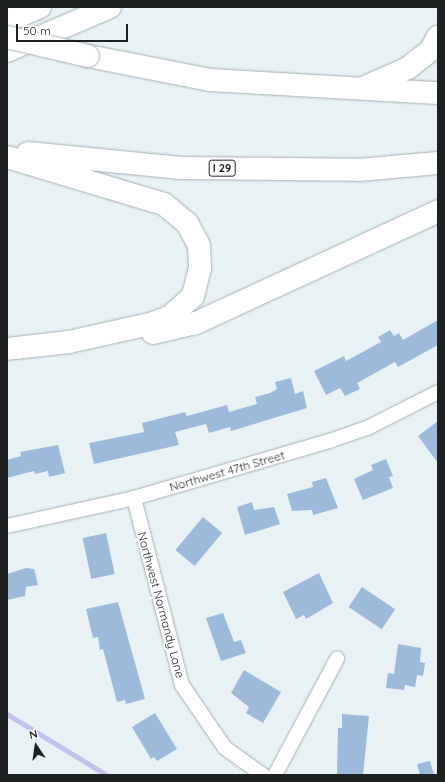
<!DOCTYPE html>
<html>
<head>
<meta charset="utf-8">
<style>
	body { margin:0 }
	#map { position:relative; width:445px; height:782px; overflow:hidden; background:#e8f2f5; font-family:Quicksand,sans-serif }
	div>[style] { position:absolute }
	.stream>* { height:4.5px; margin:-2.25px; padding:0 2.25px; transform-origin:2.25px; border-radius:2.25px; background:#c2c2ea }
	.building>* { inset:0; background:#9ebada; transform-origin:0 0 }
	.roads { filter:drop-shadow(0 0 1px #a7b0b4) drop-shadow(0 0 1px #a7b0b4) }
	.minor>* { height:14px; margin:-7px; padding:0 7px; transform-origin:7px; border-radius:7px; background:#fff }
	.primary>* { height:22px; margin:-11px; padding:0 11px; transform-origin:11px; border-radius:11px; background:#fff }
	.motorway>* { height:22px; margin:-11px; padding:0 11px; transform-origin:11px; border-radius:11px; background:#fff }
	.bridges { filter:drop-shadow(0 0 1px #a7b0b4) drop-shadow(0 0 1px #a7b0b4) }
	.motorway-bridge>* { height:22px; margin:-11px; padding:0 11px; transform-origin:11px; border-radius:11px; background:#fff }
	span { translate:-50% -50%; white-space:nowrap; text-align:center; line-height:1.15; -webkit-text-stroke:4px #fff; paint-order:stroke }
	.shield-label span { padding:1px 3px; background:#fff; border:1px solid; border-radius:3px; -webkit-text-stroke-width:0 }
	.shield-label { font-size:11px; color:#1d2122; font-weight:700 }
	.street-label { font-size:12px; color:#1d2122 }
	.frame { position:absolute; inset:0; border:8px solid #1d2122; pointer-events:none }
	.north { position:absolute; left:16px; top:726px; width:40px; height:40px; -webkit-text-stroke:3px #fff; paint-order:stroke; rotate:347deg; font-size:11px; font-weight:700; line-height:16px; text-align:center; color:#1d2122 }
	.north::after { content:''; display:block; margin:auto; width:14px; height:18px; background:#1d2122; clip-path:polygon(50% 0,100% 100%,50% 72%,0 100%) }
	.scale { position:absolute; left:16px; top:24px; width:112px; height:18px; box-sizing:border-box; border:2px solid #1d2122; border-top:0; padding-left:5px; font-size:12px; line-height:14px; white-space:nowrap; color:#1d2122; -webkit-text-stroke:3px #fff; paint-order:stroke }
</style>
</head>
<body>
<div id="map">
	<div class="stream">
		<div style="left:7px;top:714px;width:117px;rotate:31.4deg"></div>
	</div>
	<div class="building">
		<div style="clip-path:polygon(438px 320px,438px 345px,398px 367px,395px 362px,357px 383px,360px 389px,345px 396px,340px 388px,326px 395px,314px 371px,344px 356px,346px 361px,381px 342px,378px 337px,390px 330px,394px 336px,399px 333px,403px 340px)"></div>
		<div style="clip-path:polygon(291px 378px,295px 394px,303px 391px,307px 408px,231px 431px,230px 427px,209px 433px,206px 424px,175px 432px,179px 445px,94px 464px,89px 443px,144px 432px,142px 423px,185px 412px,187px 416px,227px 405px,229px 412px,257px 404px,255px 397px,270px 393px,277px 389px,275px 382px)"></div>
		<div style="clip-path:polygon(438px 421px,438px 463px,418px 436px)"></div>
		<div style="clip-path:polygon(58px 445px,65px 473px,49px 477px,48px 471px,35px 474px,34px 471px,7px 478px,7px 460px,21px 456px,20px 452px)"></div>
		<div style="clip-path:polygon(386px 459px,393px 476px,389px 477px,393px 488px,363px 500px,354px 479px,373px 470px,371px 465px)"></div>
		<div style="clip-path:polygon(326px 478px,338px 508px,313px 515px,312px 510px,292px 511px,287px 494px,313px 487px,312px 482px)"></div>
		<div style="clip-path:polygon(252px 502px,254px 510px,274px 507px,280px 524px,245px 535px,237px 507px)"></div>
		<div style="left:203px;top:517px;width:25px;height:43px;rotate:40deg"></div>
		<div style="left:106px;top:533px;width:42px;height:24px;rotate:78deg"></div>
		<div style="clip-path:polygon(26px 568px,34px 569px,38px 585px,26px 587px,25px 596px,7px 600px,7px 574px)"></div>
		<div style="clip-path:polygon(319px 573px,333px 603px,306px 619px,304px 615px,296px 619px,283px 592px)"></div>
		<div style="left:362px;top:587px;width:40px;height:24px;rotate:34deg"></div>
		<div style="clip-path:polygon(118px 602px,145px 699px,126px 704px,125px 700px,117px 702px,103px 649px,100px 650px,98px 637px,93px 638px,86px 609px)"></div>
		<div style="clip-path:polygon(223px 613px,234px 642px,241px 640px,246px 653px,221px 661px,206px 618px)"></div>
		<div style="clip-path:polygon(398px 644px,421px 648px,420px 662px,425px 663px,423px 676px,417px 675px,415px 687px,405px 685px,404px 690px,386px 688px,388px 673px,394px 674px)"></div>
		<div style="clip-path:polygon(244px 670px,281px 692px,263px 723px,246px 713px,249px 707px,231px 693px)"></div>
		<div style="clip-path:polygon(155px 713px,177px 749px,157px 761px,154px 757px,151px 759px,132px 727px)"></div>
		<div style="clip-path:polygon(342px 714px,369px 716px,363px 775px,337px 774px,338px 728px,342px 728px)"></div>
		<div style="clip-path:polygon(430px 761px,434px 775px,420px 775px,417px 764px)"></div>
	</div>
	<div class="roads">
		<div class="minor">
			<div style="left:134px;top:498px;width:193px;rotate:75.6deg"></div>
			<div style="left:182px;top:685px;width:76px;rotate:55.7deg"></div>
			<div style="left:225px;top:748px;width:47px;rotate:35.4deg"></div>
			<div style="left:7px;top:526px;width:130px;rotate:-12.4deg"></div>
			<div style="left:134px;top:498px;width:206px;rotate:-16.3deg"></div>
			<div style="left:332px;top:440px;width:37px;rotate:-19deg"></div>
			<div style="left:367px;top:428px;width:80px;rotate:-26.9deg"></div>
			<div style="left:275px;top:775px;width:132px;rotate:-61.9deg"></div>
		</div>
		<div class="primary">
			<div style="left:7px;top:21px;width:36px;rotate:-23deg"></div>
			<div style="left:7px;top:51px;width:112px;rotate:-23.1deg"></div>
		</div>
		<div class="motorway">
			<div style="left:88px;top:56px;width:124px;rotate:11.1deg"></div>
			<div style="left:210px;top:80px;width:228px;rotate:3.3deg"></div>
			<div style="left:365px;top:87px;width:47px;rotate:-23.8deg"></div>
			<div style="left:408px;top:68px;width:29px;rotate:-38deg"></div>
			<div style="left:431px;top:50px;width:15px;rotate:-62deg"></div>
			<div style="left:28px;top:153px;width:154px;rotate:5.6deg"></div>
			<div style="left:181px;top:168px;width:178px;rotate:0.6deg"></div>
			<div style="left:359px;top:170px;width:79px;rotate:-5.1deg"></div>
			<div style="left:7px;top:157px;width:164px;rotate:16.7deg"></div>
			<div style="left:164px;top:204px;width:30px;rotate:40deg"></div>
			<div style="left:187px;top:223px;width:26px;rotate:62deg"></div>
			<div style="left:199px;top:246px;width:22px;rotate:87deg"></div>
			<div style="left:200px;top:268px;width:29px;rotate:104deg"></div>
			<div style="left:193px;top:296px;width:30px;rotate:138deg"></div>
			<div style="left:171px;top:316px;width:18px;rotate:158deg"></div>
			<div style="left:154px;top:323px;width:87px;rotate:167.4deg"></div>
			<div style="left:69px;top:342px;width:62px;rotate:173.6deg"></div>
			<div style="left:153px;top:333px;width:44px;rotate:-13.1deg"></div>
			<div style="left:196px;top:323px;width:267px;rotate:-24.8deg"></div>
		</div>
	</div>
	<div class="bridges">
		<div class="motorway-bridge">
			<div style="left:7px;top:37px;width:83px;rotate:13.2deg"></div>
		</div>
	</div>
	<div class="shield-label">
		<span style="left:222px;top:168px">I 29</span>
	</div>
	<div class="street-label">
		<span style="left:227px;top:471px;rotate:-16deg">Northwest 47th Street</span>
		<span style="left:161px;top:605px;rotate:75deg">Northwest Normandy Lane</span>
	</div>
	<div class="frame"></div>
	<div class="north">N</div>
	<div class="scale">50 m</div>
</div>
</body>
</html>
